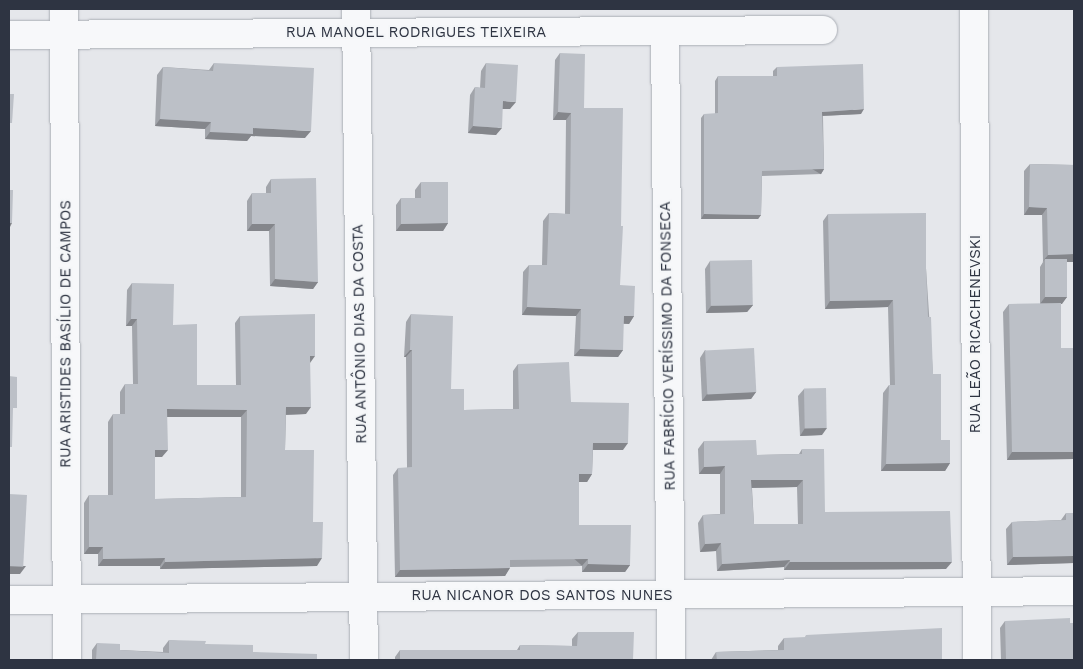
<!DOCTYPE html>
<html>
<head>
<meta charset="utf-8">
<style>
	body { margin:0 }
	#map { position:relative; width:1083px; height:669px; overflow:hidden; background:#e5e7eb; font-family:"Work Sans",sans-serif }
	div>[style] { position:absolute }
	.roads { filter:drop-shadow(0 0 1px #aaaeb5) drop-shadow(0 0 1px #aaaeb5) }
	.minor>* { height:28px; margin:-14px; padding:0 14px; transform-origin:14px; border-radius:14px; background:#f7f8fa }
	.wall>* { inset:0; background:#a2a5ab }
	.shaded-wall>* { inset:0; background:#84868b; transform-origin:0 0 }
	.building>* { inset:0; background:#bcc0c7; transform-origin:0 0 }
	span { translate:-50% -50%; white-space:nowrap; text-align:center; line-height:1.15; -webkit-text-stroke:4px #f4f6f8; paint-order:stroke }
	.street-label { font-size:15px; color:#2e3442 }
	.frame { position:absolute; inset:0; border:10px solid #2e3442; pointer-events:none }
</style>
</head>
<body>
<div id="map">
	<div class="roads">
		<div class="minor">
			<div style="left:64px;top:9px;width:651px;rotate:89.74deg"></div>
			<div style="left:356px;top:9px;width:651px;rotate:89.3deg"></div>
			<div style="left:974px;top:9px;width:651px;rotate:89.74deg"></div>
			<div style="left:665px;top:31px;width:629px;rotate:89.45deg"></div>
			<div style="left:9px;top:35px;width:814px;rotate:-0.35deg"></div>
			<div style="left:9px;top:600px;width:1065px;rotate:-0.48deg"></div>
		</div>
	</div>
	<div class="wall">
		<div style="clip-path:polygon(560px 53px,584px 108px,620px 285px,634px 316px,629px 324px,623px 324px,623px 350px,618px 357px,574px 356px,576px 316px,522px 315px,523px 272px,529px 265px,542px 265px,543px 221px,549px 213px,565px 214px,566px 120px,553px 120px,555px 60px)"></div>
		<div style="clip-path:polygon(214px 63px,305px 138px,251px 136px,247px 141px,205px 139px,205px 129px,155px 126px,157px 75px,163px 67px,209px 70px)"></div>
		<div style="clip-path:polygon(486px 63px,510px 109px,502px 109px,496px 135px,468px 133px,470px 95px,475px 87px,480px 88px,481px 71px)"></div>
		<div style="clip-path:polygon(777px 67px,861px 114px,823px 116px,824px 169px,821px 174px,762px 176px,761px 215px,758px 219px,701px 219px,701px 118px,704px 114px,715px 114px,715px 81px,718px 76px,773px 76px,773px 71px)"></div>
		<div style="clip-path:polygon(1030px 164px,1074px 165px,1074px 262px,1067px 262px,1067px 297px,1061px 304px,1061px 348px,1074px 459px,1007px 460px,1003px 312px,1009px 304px,1040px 304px,1040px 267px,1043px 262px,1042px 215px,1024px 215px,1024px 171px)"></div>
		<div style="clip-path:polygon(271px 179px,318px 282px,313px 289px,270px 286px,269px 231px,247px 231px,247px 201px,252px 193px,266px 193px,266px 187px)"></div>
		<div style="clip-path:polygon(421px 182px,448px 223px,443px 231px,396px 231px,396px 205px,401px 198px,415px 198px,415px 190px)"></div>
		<div style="clip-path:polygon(828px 214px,926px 268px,933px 374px,941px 440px,950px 463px,945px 471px,881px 471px,883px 393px,889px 385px,890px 385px,888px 307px,825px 309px,823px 221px)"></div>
		<div style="clip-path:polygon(710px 261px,753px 305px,747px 312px,706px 313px,705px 269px)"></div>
		<div style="clip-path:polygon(evenodd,132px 283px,173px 325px,197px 385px,236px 385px,235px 323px,240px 316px,310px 363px,306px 414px,286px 415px,285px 450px,313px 522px,317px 566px,160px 569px,160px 566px,98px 566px,98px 554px,84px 554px,84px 503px,89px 495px,108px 495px,108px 422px,113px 414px,120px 414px,120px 392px,125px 384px,133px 384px,132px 326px,126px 326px,127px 290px,132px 283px,167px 417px,241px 417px,241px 497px,155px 499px,155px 457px,162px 457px,167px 417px)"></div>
		<div style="clip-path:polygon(411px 314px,451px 389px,464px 410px,513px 409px,513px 371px,518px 364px,571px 402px,623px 450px,593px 450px,592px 474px,587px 482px,579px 482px,579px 525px,630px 565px,625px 572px,582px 572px,582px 566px,510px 567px,505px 576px,395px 577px,393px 475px,398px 468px,407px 468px,406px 357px,404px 357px,406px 322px)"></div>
		<div style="clip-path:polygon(705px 350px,756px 392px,751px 399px,702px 401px,700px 358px)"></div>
		<div style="clip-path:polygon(804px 389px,822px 435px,800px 436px,798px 396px)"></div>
		<div style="clip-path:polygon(evenodd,704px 441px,757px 455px,799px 454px,802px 449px,825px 512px,946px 569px,784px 570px,784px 567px,717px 571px,716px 551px,700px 552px,698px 523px,703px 515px,720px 514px,720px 474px,699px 474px,698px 449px,704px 441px,797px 487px,798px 524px,754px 524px,752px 488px,797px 487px)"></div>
		<div style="clip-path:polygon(1066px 513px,1074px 563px,1007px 565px,1006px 529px,1012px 522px,1061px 520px)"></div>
		<div style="clip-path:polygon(1005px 621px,1070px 623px,1074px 660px,1001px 660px,1000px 628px)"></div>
		<div style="clip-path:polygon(578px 632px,633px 660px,395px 660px,395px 657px,400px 650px,517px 650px,520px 645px,572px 646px,572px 639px)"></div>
		<div style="clip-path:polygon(806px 635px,942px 660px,711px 660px,716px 652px,778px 650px,778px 646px,784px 638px,805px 638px)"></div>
		<div style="clip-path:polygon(169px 640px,205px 644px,253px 652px,317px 660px,92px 660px,92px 650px,97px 643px,120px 650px,163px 652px,163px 648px)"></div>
	</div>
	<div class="shaded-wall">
		<div style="clip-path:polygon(503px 101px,516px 102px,510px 109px,498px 109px)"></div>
		<div style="clip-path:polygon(864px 109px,861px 114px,819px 116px,822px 112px)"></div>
		<div style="clip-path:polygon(558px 112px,571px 113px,566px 120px,553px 120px)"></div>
		<div style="clip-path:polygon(160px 119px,211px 122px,205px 129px,155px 126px)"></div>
		<div style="clip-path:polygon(473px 126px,502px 128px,496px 135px,468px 133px)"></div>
		<div style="clip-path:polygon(253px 128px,311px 131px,305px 138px,251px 136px,247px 141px,205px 139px,210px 132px)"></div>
		<div style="left:824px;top:169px;width:6px;height:62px;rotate:121deg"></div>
		<div style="clip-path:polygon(1029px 207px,1047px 208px,1042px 215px,1024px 215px)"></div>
		<div style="clip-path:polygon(704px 214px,761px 215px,758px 219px,701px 219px)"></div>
		<div style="clip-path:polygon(9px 223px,12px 223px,9px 229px)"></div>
		<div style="clip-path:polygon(448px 223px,443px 231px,396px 231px,401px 224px)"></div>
		<div style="clip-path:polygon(252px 224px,275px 224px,269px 231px,247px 231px)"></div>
		<div style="clip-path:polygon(1074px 254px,1074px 262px,1045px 262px,1045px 259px,1042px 262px,1048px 255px)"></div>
		<div style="clip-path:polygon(275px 279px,318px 282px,313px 289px,270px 286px)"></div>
		<div style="clip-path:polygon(1045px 297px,1067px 297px,1062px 304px,1040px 304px)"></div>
		<div style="clip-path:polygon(893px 300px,888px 307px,825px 309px,830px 301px)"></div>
		<div style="clip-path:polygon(753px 305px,747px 312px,706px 313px,711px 306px)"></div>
		<div style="clip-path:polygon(527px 307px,581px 309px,576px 316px,522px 315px)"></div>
		<div style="clip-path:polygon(624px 316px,634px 316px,629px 324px,618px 323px)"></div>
		<div style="clip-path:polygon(131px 319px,137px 319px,132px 326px,126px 326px)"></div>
		<div style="clip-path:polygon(580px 349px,623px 350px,618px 357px,574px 356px)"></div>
		<div style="clip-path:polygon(410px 350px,412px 350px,406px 357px,404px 357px)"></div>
		<div style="clip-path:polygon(310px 356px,315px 356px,310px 363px)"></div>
		<div style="clip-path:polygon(756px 392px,751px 399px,702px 401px,707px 394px)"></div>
		<div style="clip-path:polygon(286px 407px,311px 407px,306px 414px,280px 415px)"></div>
		<div style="clip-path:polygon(167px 409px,247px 410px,241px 417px,162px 417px)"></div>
		<div style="clip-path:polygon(805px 428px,827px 428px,822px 435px,800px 436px)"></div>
		<div style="clip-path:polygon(593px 443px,628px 443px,623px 450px,587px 450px)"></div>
		<div style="clip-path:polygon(155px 450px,168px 450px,162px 457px,149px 457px)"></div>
		<div style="clip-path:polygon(1012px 452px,1074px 452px,1074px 459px,1007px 460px)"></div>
		<div style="clip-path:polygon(950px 463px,945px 471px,881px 471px,886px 464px)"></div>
		<div style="clip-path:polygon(725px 466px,720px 474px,699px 474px,704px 467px)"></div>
		<div style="clip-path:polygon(579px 474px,592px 474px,587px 482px,573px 482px)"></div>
		<div style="clip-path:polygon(751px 480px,803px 480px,797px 487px,746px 488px)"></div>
		<div style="clip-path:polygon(721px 543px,716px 551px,700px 552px,705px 544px)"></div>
		<div style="clip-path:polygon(89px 547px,103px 547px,98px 554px,84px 554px)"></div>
		<div style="clip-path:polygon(1074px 556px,1074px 563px,1007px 565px,1013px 557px)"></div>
		<div style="clip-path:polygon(165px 558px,160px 566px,98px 566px,103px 559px)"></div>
		<div style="clip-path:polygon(322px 558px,317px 566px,160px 569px,165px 562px)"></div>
		<div style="left:588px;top:559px;width:9px;height:78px;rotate:131deg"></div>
		<div style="clip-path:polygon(790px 560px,784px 567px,717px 571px,722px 564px)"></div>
		<div style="clip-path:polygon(790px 562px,952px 562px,946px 569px,784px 570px)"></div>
		<div style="clip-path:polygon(588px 564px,630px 565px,625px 572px,582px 572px)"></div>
		<div style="clip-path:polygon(9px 566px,26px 566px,20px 574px,9px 574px)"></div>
		<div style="clip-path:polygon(510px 568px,505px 576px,395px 577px,400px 570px)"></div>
	</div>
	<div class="building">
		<div style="clip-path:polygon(560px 53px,585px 54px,584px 108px,623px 108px,621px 226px,623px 226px,620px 285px,635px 286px,634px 316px,624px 316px,623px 350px,580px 349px,581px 309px,527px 307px,529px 265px,547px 265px,549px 213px,570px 214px,571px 113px,558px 112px)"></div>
		<div style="clip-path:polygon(214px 63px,314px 68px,311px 131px,253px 128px,253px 134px,210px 132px,211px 122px,160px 119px,163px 67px,213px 71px)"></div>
		<div style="clip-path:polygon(486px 63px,518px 65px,516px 102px,503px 101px,502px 128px,473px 126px,475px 87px,485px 88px)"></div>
		<div style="clip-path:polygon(863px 64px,864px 109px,822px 112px,824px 169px,762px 171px,761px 215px,704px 214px,704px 114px,718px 113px,718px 76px,777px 76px,777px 67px)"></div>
		<div style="clip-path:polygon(9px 94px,14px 94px,12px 123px,9px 123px)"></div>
		<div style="clip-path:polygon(1030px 164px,1074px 165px,1074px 254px,1048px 255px,1047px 208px,1029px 207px)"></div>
		<div style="clip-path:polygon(316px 178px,318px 282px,275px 279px,275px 224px,252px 224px,252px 193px,271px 193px,271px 179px)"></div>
		<div style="clip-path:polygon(421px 182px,448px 182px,448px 223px,401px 224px,401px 198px,421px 198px)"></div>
		<div style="clip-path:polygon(9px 190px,13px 190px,12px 223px,9px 223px)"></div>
		<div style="clip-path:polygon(926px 213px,926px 268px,928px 317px,931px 317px,933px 374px,941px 374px,941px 440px,950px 440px,950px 463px,886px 464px,889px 385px,895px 385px,893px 300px,830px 301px,828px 214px)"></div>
		<div style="left:1045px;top:259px;width:22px;height:38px"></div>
		<div style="left:752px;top:260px;width:45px;height:42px;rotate:89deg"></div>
		<div style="clip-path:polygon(evenodd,132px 283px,174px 284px,173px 325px,197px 324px,197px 385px,241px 385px,240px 316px,315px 314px,315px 356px,310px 356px,311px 407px,286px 407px,285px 450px,314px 450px,313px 522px,323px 522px,322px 558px,165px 562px,165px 558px,103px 559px,103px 547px,89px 547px,89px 495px,113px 495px,113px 414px,125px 414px,125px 384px,138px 384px,137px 319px,131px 319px,132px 283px,167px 409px,247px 410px,246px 497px,155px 499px,155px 450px,168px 450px,167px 409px)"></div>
		<div style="clip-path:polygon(1061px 303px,1061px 348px,1074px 348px,1074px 452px,1012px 452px,1009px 304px)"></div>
		<div style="clip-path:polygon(411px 314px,453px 316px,451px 389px,464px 389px,464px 410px,519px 409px,518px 364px,569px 362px,571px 402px,629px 403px,628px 443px,593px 443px,592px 474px,579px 474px,579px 525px,631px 525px,630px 565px,588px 564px,588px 559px,510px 560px,510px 568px,400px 570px,398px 468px,412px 467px,412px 350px,410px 350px)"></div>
		<div style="left:754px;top:348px;width:44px;height:49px;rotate:87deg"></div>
		<div style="clip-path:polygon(9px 376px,17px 377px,17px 408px,13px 408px,12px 447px,9px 447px)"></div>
		<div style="left:826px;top:388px;width:40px;height:22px;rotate:89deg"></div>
		<div style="clip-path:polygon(evenodd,756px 440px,757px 455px,802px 454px,802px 449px,824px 449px,825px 512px,950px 511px,952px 562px,790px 562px,790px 560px,722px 564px,721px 543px,705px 544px,703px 515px,725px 514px,725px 466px,704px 467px,704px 441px,756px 440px,751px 480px,803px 480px,803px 524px,754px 524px,751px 480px)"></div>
		<div style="left:9px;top:494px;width:18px;height:72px;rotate:3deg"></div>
		<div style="clip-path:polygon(1066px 513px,1074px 513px,1074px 556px,1013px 557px,1012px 522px,1066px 520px)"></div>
		<div style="clip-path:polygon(1070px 618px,1070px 623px,1074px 623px,1074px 660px,1006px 660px,1005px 621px)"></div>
		<div style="clip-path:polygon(942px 628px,942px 660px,717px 660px,716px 652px,784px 650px,784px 638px,806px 637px,806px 635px)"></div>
		<div style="clip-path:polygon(578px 632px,634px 632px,633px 660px,400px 660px,400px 650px,520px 650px,520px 645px,577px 646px)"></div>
		<div style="clip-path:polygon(169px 640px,206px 641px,205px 644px,253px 645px,253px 652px,317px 654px,317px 660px,96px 660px,97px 643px,120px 644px,120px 650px,169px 653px)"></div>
	</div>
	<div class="street-label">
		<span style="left:416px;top:33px">RUA MANOEL RODRIGUES TEIXEIRA</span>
		<span style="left:66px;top:334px;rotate:-90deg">RUA ARISTIDES BASÍLIO DE CAMPOS</span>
		<span style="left:360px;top:334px;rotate:-91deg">RUA ANTÔNIO DIAS DA COSTA</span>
		<span style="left:976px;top:334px;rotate:-90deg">RUA LEÃO RICACHENEVSKI</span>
		<span style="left:668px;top:346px;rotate:-91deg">RUA FABRÍCIO VERÍSSIMO DA FONSECA</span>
		<span style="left:542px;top:596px">RUA NICANOR DOS SANTOS NUNES</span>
	</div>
	<div class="frame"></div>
</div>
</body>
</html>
